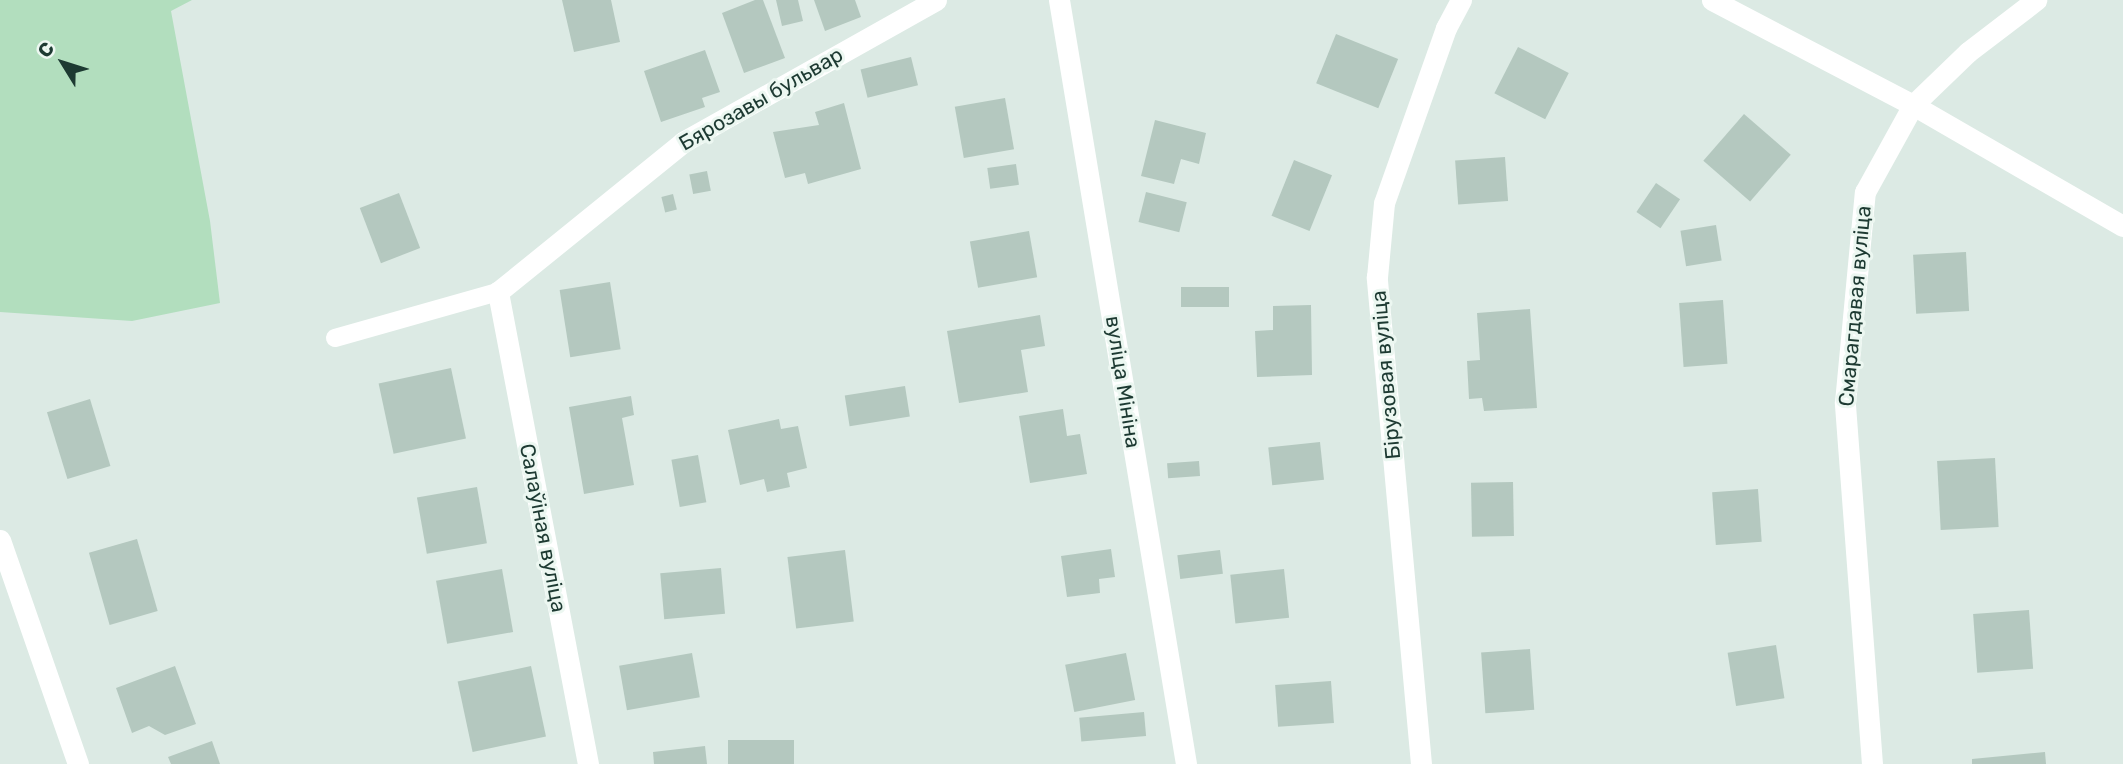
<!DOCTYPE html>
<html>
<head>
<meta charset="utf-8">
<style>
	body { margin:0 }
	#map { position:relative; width:2123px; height:764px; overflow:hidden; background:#dceae4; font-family:Rubik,sans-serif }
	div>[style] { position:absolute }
	.green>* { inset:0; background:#b2debe }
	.building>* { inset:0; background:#b4c8bf; transform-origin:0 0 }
	.lane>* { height:18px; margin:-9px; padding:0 9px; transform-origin:9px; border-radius:9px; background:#fff }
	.street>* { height:21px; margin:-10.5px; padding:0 10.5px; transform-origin:10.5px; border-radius:10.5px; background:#fff }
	span { translate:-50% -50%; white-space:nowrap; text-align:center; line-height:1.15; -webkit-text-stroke:6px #ecf7f1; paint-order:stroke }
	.street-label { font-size:21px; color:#1d3a32 }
	.north { position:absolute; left:28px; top:28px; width:70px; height:70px; -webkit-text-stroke:5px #ecf7f1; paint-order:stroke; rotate:308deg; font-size:19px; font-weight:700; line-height:28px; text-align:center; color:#1d3a32 }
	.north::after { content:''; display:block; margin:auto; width:24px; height:32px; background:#1d3a32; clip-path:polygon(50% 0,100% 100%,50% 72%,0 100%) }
</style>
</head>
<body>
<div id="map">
	<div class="green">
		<div style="clip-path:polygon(0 0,192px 0,171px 11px,210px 221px,220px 303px,132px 321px,0 312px)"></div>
	</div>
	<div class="building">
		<div style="clip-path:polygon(562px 0,611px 0,620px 42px,574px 52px)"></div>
		<div style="clip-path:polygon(755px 0,763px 0,785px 58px,744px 73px,722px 13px)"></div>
		<div style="clip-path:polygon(776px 0,798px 0,803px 21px,782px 26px)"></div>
		<div style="clip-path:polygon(814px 0,855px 0,861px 17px,825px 31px)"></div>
		<div style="left:1336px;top:34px;width:67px;height:53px;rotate:22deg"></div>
		<div style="left:1518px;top:47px;width:57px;height:52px;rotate:27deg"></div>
		<div style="clip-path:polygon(705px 50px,720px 92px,702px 98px,705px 107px,661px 122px,644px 71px)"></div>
		<div style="left:911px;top:57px;width:29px;height:52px;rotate:76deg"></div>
		<div style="left:1005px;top:98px;width:52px;height:51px;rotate:80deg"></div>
		<div style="clip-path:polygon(844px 103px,861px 169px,808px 184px,805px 173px,785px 178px,773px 132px,819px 125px,815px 112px)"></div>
		<div style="left:1744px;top:114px;width:62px;height:62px;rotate:41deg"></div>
		<div style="clip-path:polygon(1155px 120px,1206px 133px,1199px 164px,1181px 159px,1174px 184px,1141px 176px)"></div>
		<div style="left:1505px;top:157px;width:44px;height:50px;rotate:86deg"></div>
		<div style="left:1294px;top:160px;width:41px;height:60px;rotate:22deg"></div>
		<div style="left:1016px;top:164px;width:21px;height:29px;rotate:82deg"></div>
		<div style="left:707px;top:171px;width:20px;height:18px;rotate:79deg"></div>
		<div style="left:1656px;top:183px;width:29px;height:35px;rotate:34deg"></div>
		<div style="left:1146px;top:192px;width:42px;height:31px;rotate:14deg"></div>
		<div style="left:399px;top:193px;width:59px;height:42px;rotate:69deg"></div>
		<div style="left:673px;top:194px;width:16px;height:12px;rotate:76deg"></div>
		<div style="left:1716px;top:225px;width:36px;height:36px;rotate:81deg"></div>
		<div style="left:1029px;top:231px;width:47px;height:60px;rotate:80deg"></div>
		<div style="left:1966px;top:252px;width:59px;height:53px;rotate:87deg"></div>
		<div style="left:610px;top:282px;width:68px;height:51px;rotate:81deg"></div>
		<div style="left:1181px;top:287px;width:48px;height:20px"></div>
		<div style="left:1723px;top:300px;width:64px;height:44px;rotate:86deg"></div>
		<div style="clip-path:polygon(1311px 305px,1312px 375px,1257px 377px,1255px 331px,1273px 330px,1273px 306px)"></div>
		<div style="clip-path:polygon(1530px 309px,1537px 408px,1484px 411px,1482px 398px,1469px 399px,1467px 361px,1480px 360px,1477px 313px)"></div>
		<div style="clip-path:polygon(1040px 315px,1045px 346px,1021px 350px,1028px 392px,959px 403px,947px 331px)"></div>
		<div style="left:451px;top:368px;width:72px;height:74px;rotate:78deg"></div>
		<div style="left:905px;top:386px;width:31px;height:61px;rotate:81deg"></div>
		<div style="clip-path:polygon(631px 396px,634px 415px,622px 418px,634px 485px,584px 494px,569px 407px)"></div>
		<div style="left:90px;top:399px;width:70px;height:45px;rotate:73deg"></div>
		<div style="clip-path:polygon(1063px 409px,1067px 436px,1080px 434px,1087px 474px,1030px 483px,1019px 416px)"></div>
		<div style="clip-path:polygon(779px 419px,781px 429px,798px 426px,807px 468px,787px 473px,790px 487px,767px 492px,764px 479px,740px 485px,728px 430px)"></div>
		<div style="left:1320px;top:442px;width:38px;height:52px;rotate:84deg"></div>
		<div style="left:698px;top:455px;width:48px;height:27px;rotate:80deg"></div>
		<div style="left:1995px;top:458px;width:69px;height:58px;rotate:87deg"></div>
		<div style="left:1199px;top:461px;width:15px;height:32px;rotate:86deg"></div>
		<div style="left:1513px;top:482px;width:54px;height:42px;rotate:89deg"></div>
		<div style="left:477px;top:487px;width:57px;height:61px;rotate:80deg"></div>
		<div style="left:1758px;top:489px;width:53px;height:46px;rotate:86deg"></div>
		<div style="left:137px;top:539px;width:75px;height:50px;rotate:74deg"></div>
		<div style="clip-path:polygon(1111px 549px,1115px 577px,1099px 579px,1100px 593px,1067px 597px,1061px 556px)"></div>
		<div style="left:845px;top:550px;width:72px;height:58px;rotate:83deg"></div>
		<div style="left:1220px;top:550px;width:24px;height:43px;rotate:83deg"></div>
		<div style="left:721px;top:568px;width:46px;height:61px;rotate:85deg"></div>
		<div style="left:502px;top:569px;width:64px;height:67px;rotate:80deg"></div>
		<div style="left:1284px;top:569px;width:49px;height:54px;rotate:84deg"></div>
		<div style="left:2029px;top:610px;width:59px;height:56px;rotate:86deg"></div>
		<div style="left:1776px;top:645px;width:54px;height:49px;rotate:81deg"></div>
		<div style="left:1530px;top:649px;width:61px;height:49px;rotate:86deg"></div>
		<div style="left:692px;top:653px;width:45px;height:74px;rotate:80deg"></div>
		<div style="left:1126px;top:653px;width:48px;height:62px;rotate:79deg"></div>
		<div style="clip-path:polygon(175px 666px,196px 724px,165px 735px,149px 726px,132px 733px,116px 688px)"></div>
		<div style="left:531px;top:666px;width:72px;height:75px;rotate:78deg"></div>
		<div style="left:1331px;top:681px;width:42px;height:56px;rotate:86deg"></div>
		<div style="left:1144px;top:712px;width:24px;height:65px;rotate:85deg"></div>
		<div style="left:728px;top:740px;width:66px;height:24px"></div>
		<div style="clip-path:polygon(212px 741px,220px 764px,171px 764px,168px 757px)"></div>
		<div style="clip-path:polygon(705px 746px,707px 764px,654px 764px,653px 752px)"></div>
		<div style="clip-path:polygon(2045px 752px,2046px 764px,1972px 764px,1972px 759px)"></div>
	</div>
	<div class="lane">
		<div style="left:335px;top:338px;width:169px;rotate:-15.8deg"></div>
	</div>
	<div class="street">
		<div style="left:1059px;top:0;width:774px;rotate:80.56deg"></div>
		<div style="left:1712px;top:0;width:227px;rotate:27.6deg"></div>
		<div style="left:1913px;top:105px;width:242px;rotate:30deg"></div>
		<div style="left:0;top:540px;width:237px;rotate:70.8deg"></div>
		<div style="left:588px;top:764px;width:481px;rotate:-100.8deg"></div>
		<div style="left:498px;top:292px;width:238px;rotate:-39deg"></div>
		<div style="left:683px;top:142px;width:290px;rotate:-29.3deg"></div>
		<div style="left:1421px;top:764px;width:489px;rotate:-95.2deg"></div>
		<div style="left:1377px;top:277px;width:74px;rotate:-84.6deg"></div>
		<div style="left:1384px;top:203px;width:186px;rotate:-70.5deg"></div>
		<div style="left:1446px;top:28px;width:32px;rotate:-62deg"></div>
		<div style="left:1872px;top:764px;width:363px;rotate:-94.3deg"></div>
		<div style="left:1845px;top:402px;width:211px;rotate:-84.6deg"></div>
		<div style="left:1865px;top:192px;width:99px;rotate:-61.1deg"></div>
		<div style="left:1913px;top:105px;width:76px;rotate:-43.9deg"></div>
		<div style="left:1968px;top:52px;width:86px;rotate:-37.4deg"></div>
	</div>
	<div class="street-label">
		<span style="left:761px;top:99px;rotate:-30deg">Бярозавы бульвар</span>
		<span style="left:1855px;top:306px;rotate:-85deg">Смарагдавая вуліца</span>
		<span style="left:1386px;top:375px;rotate:-95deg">Бірузовая вуліца</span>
		<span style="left:1123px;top:382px;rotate:81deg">вуліца Мініна</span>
		<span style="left:543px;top:528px;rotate:79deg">Салаўіная вуліца</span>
	</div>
	<div class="north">С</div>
</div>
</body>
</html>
